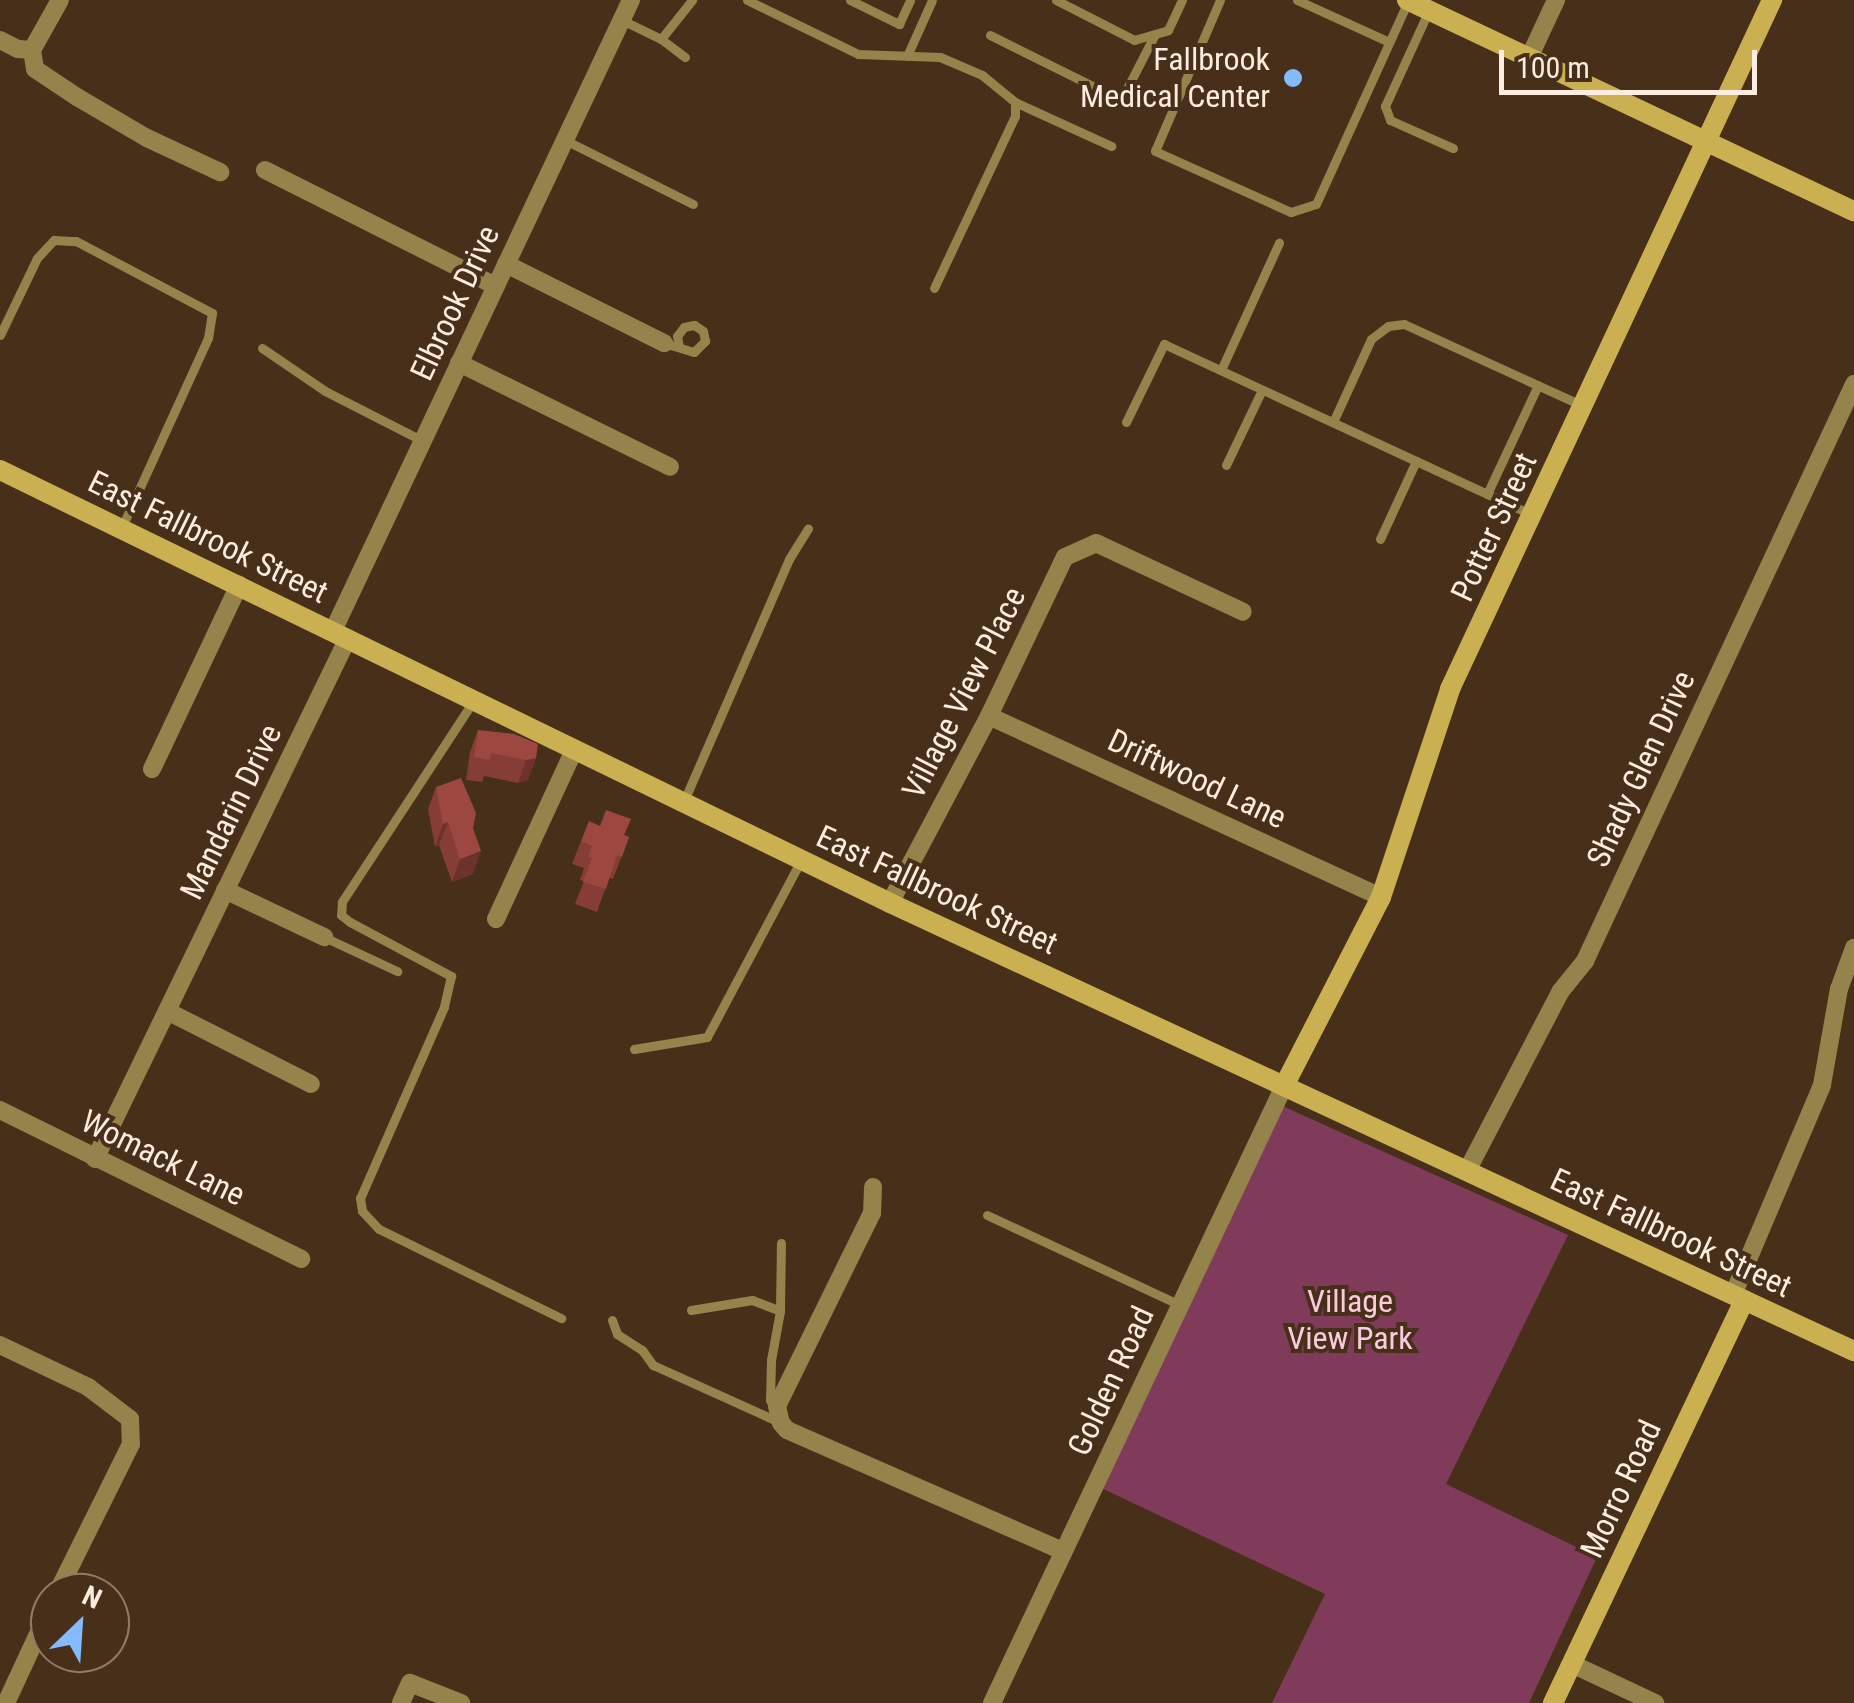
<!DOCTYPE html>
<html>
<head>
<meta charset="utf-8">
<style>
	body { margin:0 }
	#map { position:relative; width:1854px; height:1703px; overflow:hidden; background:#472f1a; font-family:"Roboto Condensed",sans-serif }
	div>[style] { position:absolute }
	.green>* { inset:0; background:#813b5a }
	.lane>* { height:9px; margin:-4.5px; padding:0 4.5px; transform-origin:4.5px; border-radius:4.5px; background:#94844b }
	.street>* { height:18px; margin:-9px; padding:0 9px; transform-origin:9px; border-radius:9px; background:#94844b }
	.secondary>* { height:20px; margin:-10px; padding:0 10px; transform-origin:10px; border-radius:10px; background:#cab050 }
	.wall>* { inset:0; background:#863d36 }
	.shaded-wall>* { inset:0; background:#6d322c }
	.building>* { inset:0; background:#9c473f }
	.dots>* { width:28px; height:28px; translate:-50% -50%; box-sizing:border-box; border:5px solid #472f1a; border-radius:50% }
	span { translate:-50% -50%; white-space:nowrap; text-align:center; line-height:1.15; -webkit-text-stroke:8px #472f1a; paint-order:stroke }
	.poi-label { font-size:32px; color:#fdede0 }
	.right { translate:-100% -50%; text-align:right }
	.street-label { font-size:32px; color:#fdede0 }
	.park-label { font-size:32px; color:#facbdd }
	.north { position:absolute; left:30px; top:1573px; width:100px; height:100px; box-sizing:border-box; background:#472f1a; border:2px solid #907b69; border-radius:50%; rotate:25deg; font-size:28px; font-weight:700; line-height:40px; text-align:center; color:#fdede0 }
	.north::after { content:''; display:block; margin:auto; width:35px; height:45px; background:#85bbfb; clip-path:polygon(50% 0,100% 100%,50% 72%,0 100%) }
	.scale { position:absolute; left:1499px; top:50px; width:258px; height:45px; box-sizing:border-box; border:5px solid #fdede0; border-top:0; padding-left:12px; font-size:30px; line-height:35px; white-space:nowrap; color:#fdede0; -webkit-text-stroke:8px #472f1a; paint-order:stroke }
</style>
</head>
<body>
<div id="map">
	<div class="green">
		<div style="clip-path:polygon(1278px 1104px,1568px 1235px,1446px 1484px,1597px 1557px,1529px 1703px,1272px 1703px,1325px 1594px,1095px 1485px)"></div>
	</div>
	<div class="lane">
		<div style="left:747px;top:0;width:123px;rotate:25.9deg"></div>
		<div style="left:858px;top:54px;width:82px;rotate:2.1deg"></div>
		<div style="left:940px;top:57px;width:46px;rotate:23.2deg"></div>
		<div style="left:982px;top:75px;width:43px;rotate:39.3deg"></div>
		<div style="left:1015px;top:102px;width:14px;rotate:90deg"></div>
		<div style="left:1015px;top:116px;width:190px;rotate:115.2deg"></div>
		<div style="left:850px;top:0;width:55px;rotate:26.1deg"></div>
		<div style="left:899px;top:24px;width:26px;rotate:-65deg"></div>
		<div style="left:1056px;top:0;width:88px;rotate:27.1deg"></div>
		<div style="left:1134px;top:40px;width:35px;rotate:-16deg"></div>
		<div style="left:1168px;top:30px;width:33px;rotate:-65deg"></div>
		<div style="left:1220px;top:0;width:164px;rotate:113.3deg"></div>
		<div style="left:1155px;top:151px;width:149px;rotate:24.2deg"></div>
		<div style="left:1291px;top:212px;width:26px;rotate:-18deg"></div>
		<div style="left:1316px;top:204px;width:223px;rotate:-65.6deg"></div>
		<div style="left:1297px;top:0;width:101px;rotate:24.5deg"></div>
		<div style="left:1429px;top:10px;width:106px;rotate:114.6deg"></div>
		<div style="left:1385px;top:106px;width:15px;rotate:70deg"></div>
		<div style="left:1390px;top:120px;width:69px;rotate:24deg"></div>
		<div style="left:622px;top:20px;width:43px;rotate:26deg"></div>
		<div style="left:661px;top:39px;width:30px;rotate:37deg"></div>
		<div style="left:990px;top:35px;width:146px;rotate:26.4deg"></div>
		<div style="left:1121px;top:100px;width:74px;rotate:-62.7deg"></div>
		<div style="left:661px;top:39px;width:50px;rotate:-51.5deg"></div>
		<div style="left:907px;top:56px;width:61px;rotate:-65.9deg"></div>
		<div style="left:1015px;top:102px;width:106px;rotate:24.6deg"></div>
		<div style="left:565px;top:140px;width:143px;rotate:26.6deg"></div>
		<div style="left:0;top:335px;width:85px;rotate:-64.3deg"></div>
		<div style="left:37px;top:258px;width:25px;rotate:-47deg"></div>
		<div style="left:54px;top:240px;width:22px;rotate:3deg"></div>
		<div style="left:76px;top:241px;width:154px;rotate:27.9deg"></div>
		<div style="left:212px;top:313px;width:25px;rotate:99deg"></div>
		<div style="left:208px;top:338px;width:210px;rotate:114.5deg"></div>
		<div style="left:664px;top:343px;width:31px;rotate:17deg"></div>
		<div style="left:694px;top:352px;width:16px;rotate:-45deg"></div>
		<div style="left:705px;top:341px;width:10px;rotate:-101deg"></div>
		<div style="left:703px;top:331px;width:11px;rotate:-146deg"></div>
		<div style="left:694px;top:325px;width:10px;rotate:169deg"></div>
		<div style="left:684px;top:327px;width:11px;rotate:128deg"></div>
		<div style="left:677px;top:336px;width:10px;rotate:79deg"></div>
		<div style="left:262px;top:348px;width:76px;rotate:34.3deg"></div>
		<div style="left:325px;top:391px;width:110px;rotate:27deg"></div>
		<div style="left:1221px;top:370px;width:140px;rotate:-65.5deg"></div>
		<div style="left:1126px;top:422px;width:87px;rotate:-64deg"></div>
		<div style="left:1164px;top:344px;width:404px;rotate:24.9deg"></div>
		<div style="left:1333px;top:422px;width:91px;rotate:-65.4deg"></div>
		<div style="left:1371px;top:339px;width:21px;rotate:-37deg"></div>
		<div style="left:1388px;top:326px;width:16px;rotate:-7deg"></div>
		<div style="left:1404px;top:324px;width:195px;rotate:24.6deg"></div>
		<div style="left:1226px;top:465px;width:83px;rotate:-64.4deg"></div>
		<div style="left:1487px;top:494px;width:120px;rotate:-64.9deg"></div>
		<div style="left:1380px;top:539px;width:86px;rotate:-65.2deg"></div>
		<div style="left:472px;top:703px;width:238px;rotate:123.2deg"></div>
		<div style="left:342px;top:902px;width:13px;rotate:94deg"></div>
		<div style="left:341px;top:915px;width:11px;rotate:38deg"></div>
		<div style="left:350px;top:922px;width:115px;rotate:28.1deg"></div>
		<div style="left:451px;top:976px;width:32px;rotate:103deg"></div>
		<div style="left:444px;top:1007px;width:209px;rotate:113.7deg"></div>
		<div style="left:360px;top:1198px;width:13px;rotate:81deg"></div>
		<div style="left:362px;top:1211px;width:25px;rotate:47deg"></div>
		<div style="left:379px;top:1229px;width:203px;rotate:26.1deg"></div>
		<div style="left:683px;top:803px;width:266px;rotate:-66.5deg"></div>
		<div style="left:789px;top:559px;width:36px;rotate:-58deg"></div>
		<div style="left:324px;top:937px;width:81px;rotate:25deg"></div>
		<div style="left:634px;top:1049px;width:74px;rotate:-9.3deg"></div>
		<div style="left:707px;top:1037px;width:200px;rotate:-62deg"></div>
		<div style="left:987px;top:1215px;width:213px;rotate:25deg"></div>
		<div style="left:691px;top:1310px;width:62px;rotate:-9.3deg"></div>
		<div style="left:752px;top:1300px;width:30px;rotate:21deg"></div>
		<div style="left:780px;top:1311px;width:50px;rotate:100.4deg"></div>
		<div style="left:771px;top:1360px;width:40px;rotate:91.4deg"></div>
		<div style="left:770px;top:1400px;width:11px;rotate:63deg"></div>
		<div style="left:780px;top:1311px;width:68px;rotate:-89.2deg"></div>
		<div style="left:612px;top:1320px;width:15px;rotate:70deg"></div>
		<div style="left:617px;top:1334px;width:30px;rotate:33deg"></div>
		<div style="left:642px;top:1350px;width:19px;rotate:54deg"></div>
		<div style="left:653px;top:1365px;width:138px;rotate:24.3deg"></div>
	</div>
	<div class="street">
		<div style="left:0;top:40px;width:20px;rotate:27deg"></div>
		<div style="left:18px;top:49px;width:14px;rotate:4deg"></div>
		<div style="left:32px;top:50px;width:19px;rotate:81deg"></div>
		<div style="left:35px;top:69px;width:50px;rotate:33.7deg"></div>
		<div style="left:77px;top:97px;width:81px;rotate:30.4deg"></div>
		<div style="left:147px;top:138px;width:81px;rotate:25deg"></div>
		<div style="left:32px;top:50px;width:57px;rotate:-60.8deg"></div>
		<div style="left:1529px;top:58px;width:64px;rotate:-65deg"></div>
		<div style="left:265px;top:170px;width:258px;rotate:26.7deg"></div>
		<div style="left:506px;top:264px;width:177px;rotate:26.6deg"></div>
		<div style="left:459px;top:363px;width:235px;rotate:26.2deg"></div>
		<div style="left:333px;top:631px;width:698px;rotate:-64.72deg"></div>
		<div style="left:989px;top:716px;width:432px;rotate:24.8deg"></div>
		<div style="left:152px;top:769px;width:204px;rotate:-64.7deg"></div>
		<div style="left:225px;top:890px;width:110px;rotate:25.4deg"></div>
		<div style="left:890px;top:903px;width:212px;rotate:-62.1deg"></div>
		<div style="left:989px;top:716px;width:176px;rotate:-64.5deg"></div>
		<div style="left:1065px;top:557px;width:34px;rotate:-24deg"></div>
		<div style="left:1096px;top:543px;width:162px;rotate:25.1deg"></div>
		<div style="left:496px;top:919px;width:186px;rotate:-65.2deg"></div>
		<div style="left:169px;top:1012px;width:159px;rotate:26.9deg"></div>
		<div style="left:0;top:1110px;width:336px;rotate:26.3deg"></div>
		<div style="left:95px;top:1159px;width:579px;rotate:-64.1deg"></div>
		<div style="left:1467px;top:1171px;width:202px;rotate:-62.5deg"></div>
		<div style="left:1560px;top:992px;width:40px;rotate:-51deg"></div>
		<div style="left:1585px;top:961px;width:637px;rotate:-65deg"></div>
		<div style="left:873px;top:1187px;width:26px;rotate:92deg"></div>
		<div style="left:872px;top:1213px;width:215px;rotate:116.2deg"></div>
		<div style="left:777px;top:1406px;width:17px;rotate:77deg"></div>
		<div style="left:781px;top:1423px;width:9px;rotate:49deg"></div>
		<div style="left:787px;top:1430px;width:301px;rotate:23.7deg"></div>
		<div style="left:1733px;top:1295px;width:228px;rotate:-67deg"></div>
		<div style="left:1822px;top:1085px;width:97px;rotate:-80deg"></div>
		<div style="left:1839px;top:989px;width:44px;rotate:-69.9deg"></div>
		<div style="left:0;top:1345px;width:98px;rotate:25.5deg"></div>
		<div style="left:88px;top:1387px;width:53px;rotate:37.3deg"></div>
		<div style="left:130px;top:1419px;width:25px;rotate:88deg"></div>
		<div style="left:131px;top:1444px;width:166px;rotate:116.4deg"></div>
		<div style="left:1572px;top:1664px;width:92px;rotate:25.2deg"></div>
		<div style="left:6px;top:1703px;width:105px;rotate:-65.1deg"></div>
		<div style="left:401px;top:1703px;width:22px;rotate:-66deg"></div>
		<div style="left:410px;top:1683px;width:55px;rotate:21.4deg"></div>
		<div style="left:992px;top:1703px;width:683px;rotate:-64.67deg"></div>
	</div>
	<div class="secondary">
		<div style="left:1407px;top:0;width:494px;rotate:25.3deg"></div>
		<div style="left:0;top:470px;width:990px;rotate:25.94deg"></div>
		<div style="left:890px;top:903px;width:1063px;rotate:24.93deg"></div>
		<div style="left:1284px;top:1086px;width:212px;rotate:-62.8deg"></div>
		<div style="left:1381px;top:897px;width:219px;rotate:-71.6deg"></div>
		<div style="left:1450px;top:689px;width:761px;rotate:-64.95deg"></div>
		<div style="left:1553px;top:1703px;width:446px;rotate:-64.6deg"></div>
	</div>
	<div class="wall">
		<div style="clip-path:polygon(478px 730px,536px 758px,528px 780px,518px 783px,484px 776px,482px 782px,466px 780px,470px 752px)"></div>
		<div style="clip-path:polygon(436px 787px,473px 828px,473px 874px,452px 882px,439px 845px,435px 847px,428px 809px)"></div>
		<div style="clip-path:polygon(625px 835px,629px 837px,613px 879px,609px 878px,597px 912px,575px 904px,584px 881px,580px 880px,584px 868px,572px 864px,581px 841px)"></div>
	</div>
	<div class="shaded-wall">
		<div style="clip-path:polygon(536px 758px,528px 780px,518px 783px,526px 760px)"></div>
		<div style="clip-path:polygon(448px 822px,439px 845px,435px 847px,443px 824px)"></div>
		<div style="clip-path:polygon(481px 851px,473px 874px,452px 882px,460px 859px)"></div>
	</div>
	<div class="building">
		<div style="clip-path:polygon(478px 730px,514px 734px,538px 744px,536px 758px,526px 760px,491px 753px,490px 760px,474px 757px)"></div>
		<div style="clip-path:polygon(461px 778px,476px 813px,473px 828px,481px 851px,460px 859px,448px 822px,443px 824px,436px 787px)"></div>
		<div style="clip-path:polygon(606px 810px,631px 819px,624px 835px,629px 837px,622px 857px,617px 855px,606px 889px,583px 882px,592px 858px,588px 857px,592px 846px,581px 841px,589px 821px,600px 826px)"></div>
	</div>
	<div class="dots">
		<div style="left:1293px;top:78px;background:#85bbfb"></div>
	</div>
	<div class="poi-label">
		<span class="right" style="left:1270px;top:78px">Fallbrook<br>Medical Center</span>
	</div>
	<div class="street-label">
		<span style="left:455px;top:303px;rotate:-65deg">Elbrook Drive</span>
		<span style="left:1494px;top:527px;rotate:-65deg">Potter Street</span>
		<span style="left:208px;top:537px;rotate:26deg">East Fallbrook Street</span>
		<span style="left:964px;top:693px;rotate:-63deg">Village View Place</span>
		<span style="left:1641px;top:769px;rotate:-65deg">Shady Glen Drive</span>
		<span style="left:1197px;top:779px;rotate:25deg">Driftwood Lane</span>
		<span style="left:231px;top:812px;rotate:-64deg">Mandarin Drive</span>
		<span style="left:937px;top:890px;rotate:25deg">East Fallbrook Street</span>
		<span style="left:163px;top:1158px;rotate:26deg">Womack Lane</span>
		<span style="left:1671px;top:1233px;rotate:25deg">East Fallbrook Street</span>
		<span style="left:1111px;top:1381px;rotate:-65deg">Golden Road</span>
		<span style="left:1621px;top:1489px;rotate:-65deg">Morro Road</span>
	</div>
	<div class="park-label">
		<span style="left:1350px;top:1320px">Village<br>View Park</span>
	</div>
	<div class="north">N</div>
	<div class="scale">100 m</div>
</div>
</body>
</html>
